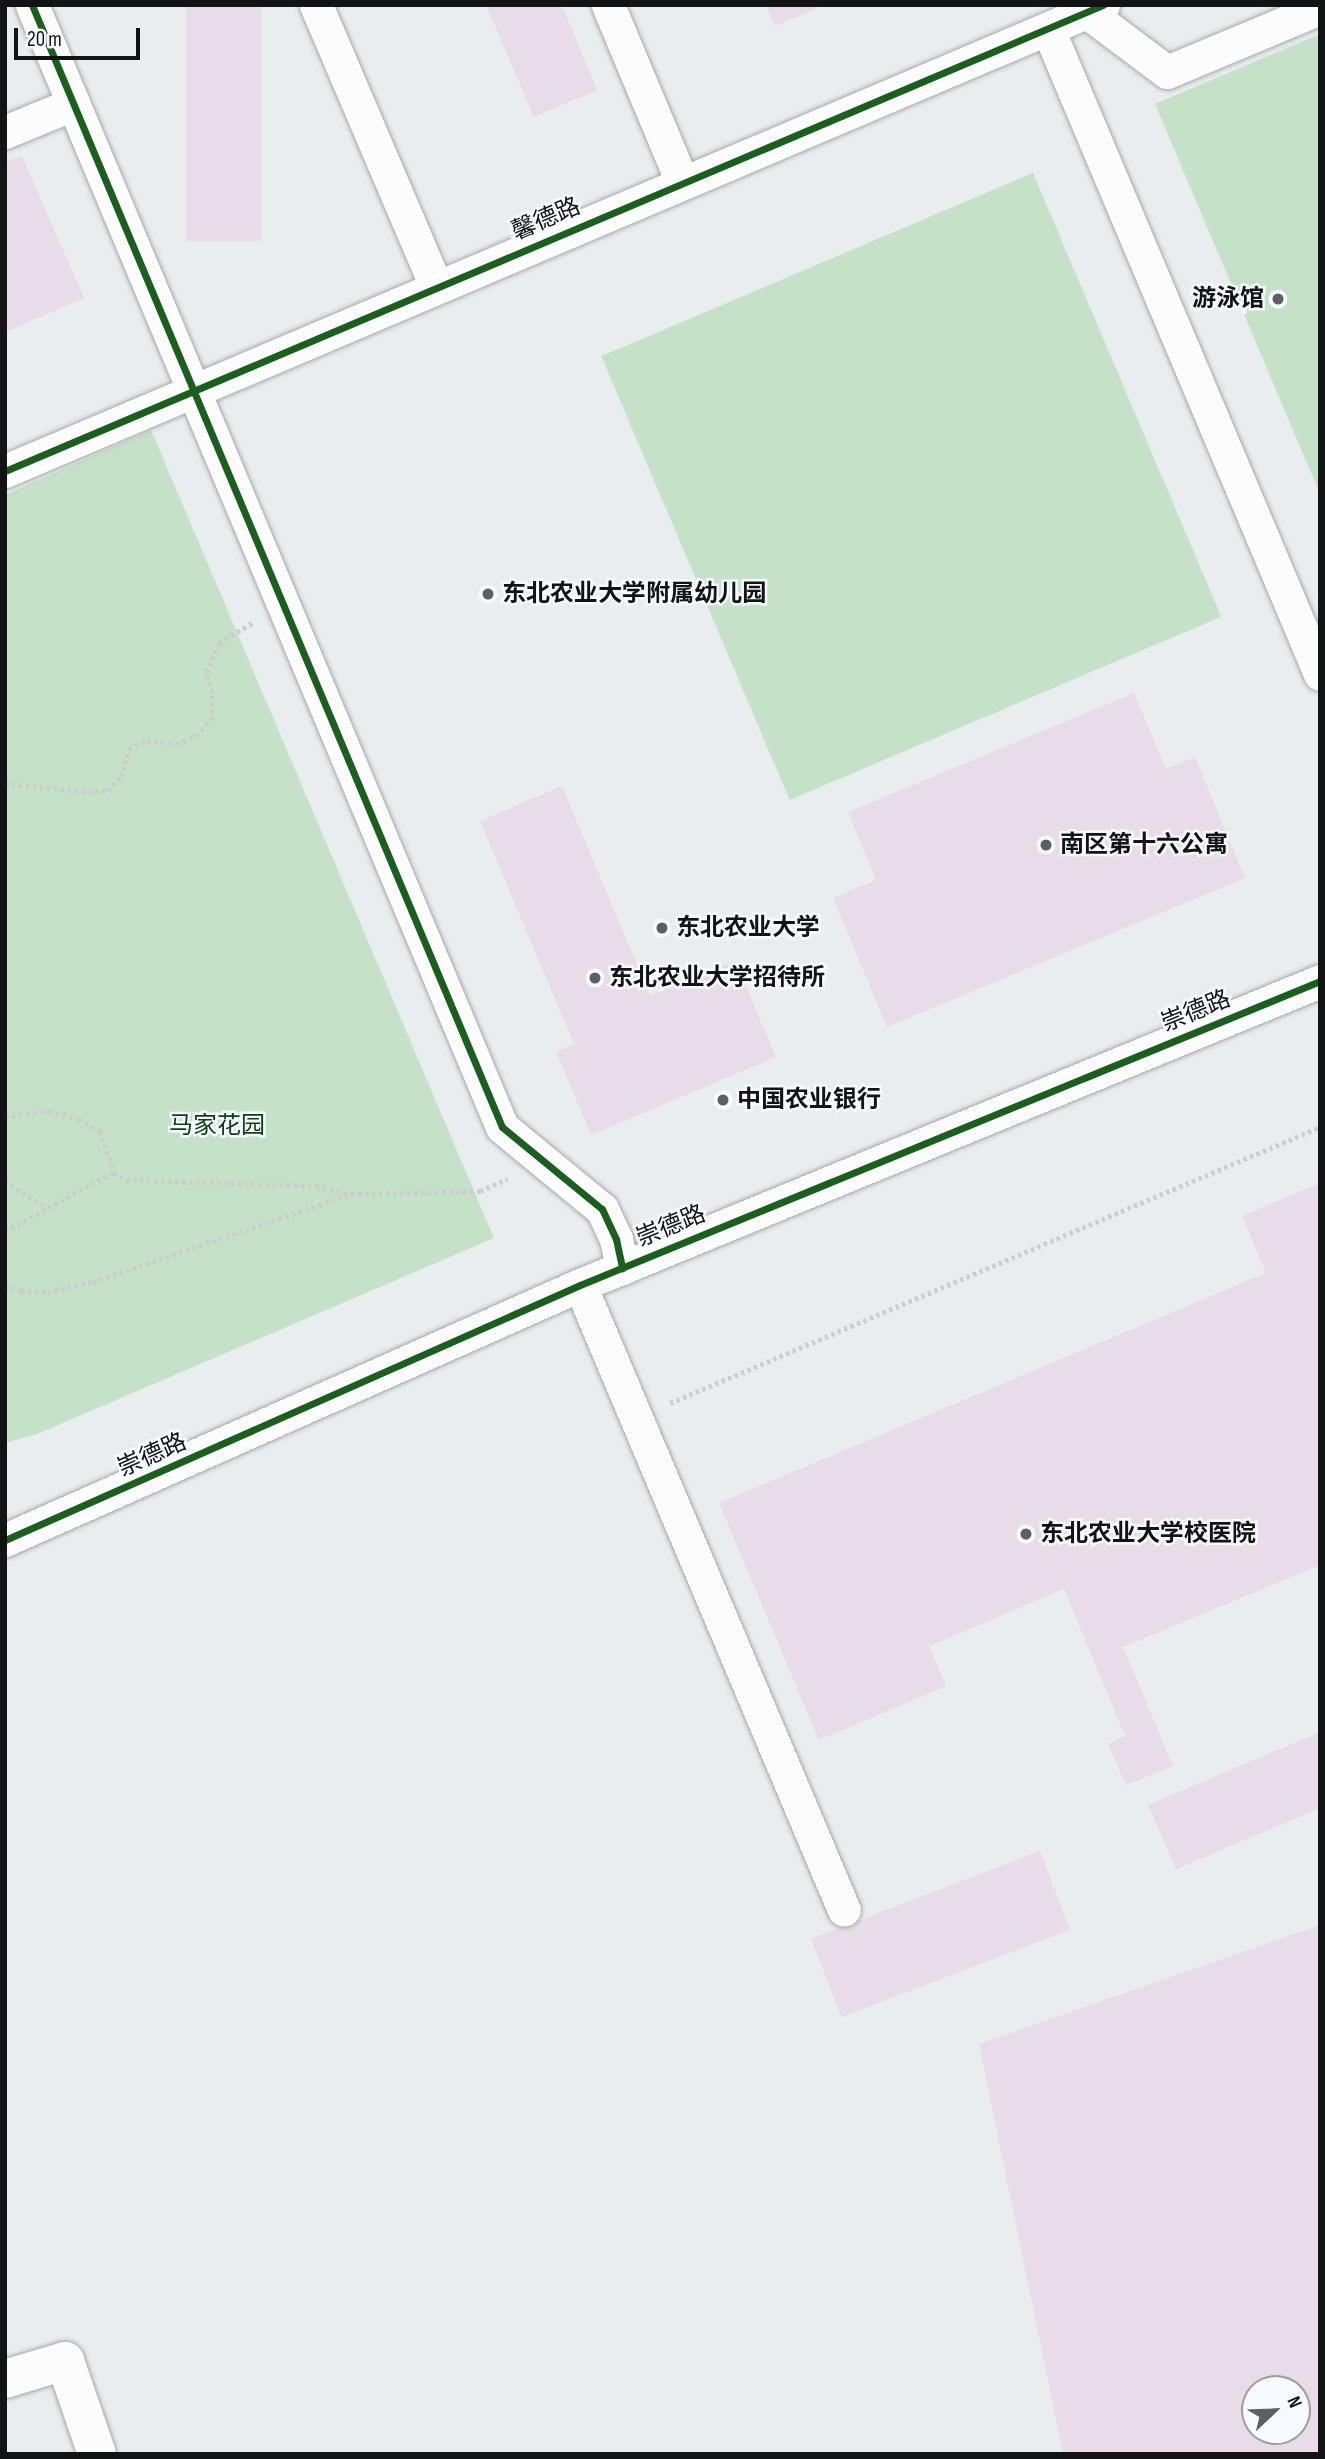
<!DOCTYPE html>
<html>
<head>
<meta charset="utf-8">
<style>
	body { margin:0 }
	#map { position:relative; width:1325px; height:2459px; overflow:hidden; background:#eaedf0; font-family:"Sofia Sans Condensed","Noto Sans SC",sans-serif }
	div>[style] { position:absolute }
	.green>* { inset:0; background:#c5e1c8; transform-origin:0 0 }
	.building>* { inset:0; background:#e7dce7; transform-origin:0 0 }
	.path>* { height:4.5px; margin-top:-2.25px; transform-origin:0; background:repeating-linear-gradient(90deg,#cccece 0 3.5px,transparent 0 7px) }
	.roads { filter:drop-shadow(0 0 2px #a6a9ab) drop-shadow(0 0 2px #a6a9ab) }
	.minor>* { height:33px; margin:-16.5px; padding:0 16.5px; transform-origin:16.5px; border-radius:16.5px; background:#fcfcfd }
	.tertiary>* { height:38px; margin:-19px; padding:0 19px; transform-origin:19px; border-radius:19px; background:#fcfcfd }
	.cycleway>* { height:7px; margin:-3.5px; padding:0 3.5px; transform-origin:3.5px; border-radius:3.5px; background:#1b5e20 }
	.dots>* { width:19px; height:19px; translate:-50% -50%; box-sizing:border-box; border:4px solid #f6faff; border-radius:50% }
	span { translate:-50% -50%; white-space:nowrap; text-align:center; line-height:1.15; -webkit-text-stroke:5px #f6faff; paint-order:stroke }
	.street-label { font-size:24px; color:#111315 }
	.poi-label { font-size:24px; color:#111315; font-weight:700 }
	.right { translate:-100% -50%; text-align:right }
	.left { translate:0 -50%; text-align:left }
	.park-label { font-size:24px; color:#0b4113 }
	.frame { position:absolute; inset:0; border:7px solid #111315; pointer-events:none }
	.north { position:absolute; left:1241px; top:2375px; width:70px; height:70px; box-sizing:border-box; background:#f6faff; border:2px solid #9a9ea1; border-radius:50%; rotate:67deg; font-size:19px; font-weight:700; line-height:28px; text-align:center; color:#111315 }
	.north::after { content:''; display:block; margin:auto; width:24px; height:32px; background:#5d5f62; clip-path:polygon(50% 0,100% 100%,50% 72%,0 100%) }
	.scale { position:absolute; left:14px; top:28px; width:126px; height:32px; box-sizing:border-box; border:4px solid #111315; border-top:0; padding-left:9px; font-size:21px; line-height:24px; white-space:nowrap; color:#111315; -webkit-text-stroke:5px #f6faff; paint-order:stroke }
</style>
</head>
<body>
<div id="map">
	<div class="green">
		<div style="clip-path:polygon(1320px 34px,1320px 494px,1155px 104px)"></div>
		<div style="left:1033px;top:173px;width:482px;height:469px;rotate:67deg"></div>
		<div style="clip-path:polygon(151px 430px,494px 1238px,37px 1434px,5px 1443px,5px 495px)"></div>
	</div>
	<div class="building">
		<div style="left:186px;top:5px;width:75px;height:236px"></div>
		<div style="clip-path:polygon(486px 5px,562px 5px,597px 90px,534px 117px)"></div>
		<div style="clip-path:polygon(766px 5px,824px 5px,775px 26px)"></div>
		<div style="clip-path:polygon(22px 156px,84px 298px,5px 332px,5px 163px)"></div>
		<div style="clip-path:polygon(1134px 693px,1166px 769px,1195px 757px,1245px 878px,887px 1027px,833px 898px,876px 880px,848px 812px)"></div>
		<div style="clip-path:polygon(562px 786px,650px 996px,735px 961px,776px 1057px,591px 1135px,556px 1052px,574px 1044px,480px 821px)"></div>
		<div style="clip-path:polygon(1320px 1183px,1320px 1565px,1123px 1647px,1173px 1766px,1126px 1785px,1108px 1744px,1125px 1736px,1064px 1589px,929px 1646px,946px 1686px,819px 1740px,719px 1503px,1266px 1273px,1242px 1216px)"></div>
		<div style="clip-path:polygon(1320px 1732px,1320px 1808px,1176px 1869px,1148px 1805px)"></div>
		<div style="left:1040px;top:1851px;width:84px;height:245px;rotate:69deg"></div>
		<div style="clip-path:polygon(evenodd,1320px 1925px,1320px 2454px,1063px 2454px,979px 2044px,1320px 1925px,1255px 2389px,1297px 2389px,1297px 2431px,1255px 2431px,1255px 2389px)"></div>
	</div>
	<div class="path">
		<div style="left:5px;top:783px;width:83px;rotate:6.2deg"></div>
		<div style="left:88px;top:792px;width:19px;rotate:-6deg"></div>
		<div style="left:107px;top:790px;width:19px;rotate:-43deg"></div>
		<div style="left:121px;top:777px;width:29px;rotate:-74deg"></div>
		<div style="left:129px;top:749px;width:20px;rotate:-27deg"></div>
		<div style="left:147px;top:740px;width:29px;rotate:8deg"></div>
		<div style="left:176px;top:744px;width:22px;rotate:-22deg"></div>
		<div style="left:196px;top:736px;width:22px;rotate:-47deg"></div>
		<div style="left:211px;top:720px;width:27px;rotate:-88deg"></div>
		<div style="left:212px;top:693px;width:22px;rotate:-106deg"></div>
		<div style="left:206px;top:672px;width:32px;rotate:-66deg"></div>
		<div style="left:219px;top:643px;width:39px;rotate:-31deg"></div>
		<div style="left:5px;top:1116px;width:44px;rotate:-6.5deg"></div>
		<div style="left:49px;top:1111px;width:31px;rotate:15deg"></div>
		<div style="left:79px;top:1119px;width:24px;rotate:30deg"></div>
		<div style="left:100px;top:1131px;width:43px;rotate:71.1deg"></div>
		<div style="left:114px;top:1172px;width:14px;rotate:34deg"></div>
		<div style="left:126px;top:1180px;width:190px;rotate:1.8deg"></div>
		<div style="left:316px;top:1186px;width:36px;rotate:13deg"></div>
		<div style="left:5px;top:1181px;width:49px;rotate:33.4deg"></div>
		<div style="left:5px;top:1231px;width:124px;rotate:-28.4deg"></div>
		<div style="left:5px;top:1286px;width:17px;rotate:17deg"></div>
		<div style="left:21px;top:1291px;width:26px;rotate:2deg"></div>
		<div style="left:47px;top:1292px;width:47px;rotate:-12.3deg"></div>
		<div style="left:93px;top:1282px;width:273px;rotate:-18.8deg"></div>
		<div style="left:351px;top:1194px;width:129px;rotate:-1.3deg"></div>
		<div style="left:480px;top:1191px;width:30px;rotate:-24deg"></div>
		<div style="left:670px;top:1403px;width:706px;rotate:-23.01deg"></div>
	</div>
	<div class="roads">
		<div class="minor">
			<div style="left:32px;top:5px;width:1216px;rotate:67.27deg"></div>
			<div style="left:502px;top:1127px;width:129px;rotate:39.4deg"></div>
			<div style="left:602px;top:1209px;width:33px;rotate:65deg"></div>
			<div style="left:616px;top:1239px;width:30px;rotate:78deg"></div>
			<div style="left:316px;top:5px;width:306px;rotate:66.9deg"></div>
			<div style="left:608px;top:5px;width:192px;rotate:67.3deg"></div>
			<div style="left:1087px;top:12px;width:100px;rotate:36.9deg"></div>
			<div style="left:1167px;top:72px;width:166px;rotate:-22.7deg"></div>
			<div style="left:1048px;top:29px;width:700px;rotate:67.13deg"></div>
			<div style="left:5px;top:132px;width:74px;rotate:-22.4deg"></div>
			<div style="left:5px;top:471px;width:1193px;rotate:-23deg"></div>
			<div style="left:580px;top:1285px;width:678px;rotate:67.1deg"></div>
			<div style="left:5px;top:1540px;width:629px;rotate:-23.92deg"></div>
			<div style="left:580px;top:1285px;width:800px;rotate:-22.33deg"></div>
		</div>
		<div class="tertiary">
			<div style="left:5px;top:2379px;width:63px;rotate:-16.7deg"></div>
			<div style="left:65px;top:2361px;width:98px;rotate:71deg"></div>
		</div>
	</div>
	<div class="cycleway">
		<div style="left:32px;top:5px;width:1216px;rotate:67.27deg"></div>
		<div style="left:502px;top:1127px;width:129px;rotate:39.4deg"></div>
		<div style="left:602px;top:1209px;width:33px;rotate:65deg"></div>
		<div style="left:616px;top:1239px;width:30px;rotate:78deg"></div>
		<div style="left:5px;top:471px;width:1193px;rotate:-23deg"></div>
		<div style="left:5px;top:1540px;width:629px;rotate:-23.92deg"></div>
		<div style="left:580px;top:1285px;width:800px;rotate:-22.33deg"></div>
	</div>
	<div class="dots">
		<div style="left:1278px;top:299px;background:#5d5f62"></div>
		<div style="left:488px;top:594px;background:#5d5f62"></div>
		<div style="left:1046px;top:845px;background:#5d5f62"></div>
		<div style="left:662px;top:928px;background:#5d5f62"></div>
		<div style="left:595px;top:978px;background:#5d5f62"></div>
		<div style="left:723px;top:1100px;background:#5d5f62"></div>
		<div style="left:1026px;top:1534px;background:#5d5f62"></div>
	</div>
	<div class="street-label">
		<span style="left:546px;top:219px;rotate:-23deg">馨德路</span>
		<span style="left:1196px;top:1011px;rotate:-22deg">崇德路</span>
		<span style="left:671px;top:1226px;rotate:-22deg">崇德路</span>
		<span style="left:152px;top:1455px;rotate:-24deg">崇德路</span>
	</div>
	<div class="poi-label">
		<span class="right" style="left:1264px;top:299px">游泳馆</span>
		<span class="left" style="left:502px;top:594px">东北农业大学附属幼儿园</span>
		<span class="left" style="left:1060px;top:845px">南区第十六公寓</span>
		<span class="left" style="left:676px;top:928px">东北农业大学</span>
		<span class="left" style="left:609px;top:978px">东北农业大学招待所</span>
		<span class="left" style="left:737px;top:1100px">中国农业银行</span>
		<span class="left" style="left:1040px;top:1534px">东北农业大学校医院</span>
	</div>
	<div class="park-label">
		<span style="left:217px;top:1126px">马家花园</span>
	</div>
	<div class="frame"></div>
	<div class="north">N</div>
	<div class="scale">20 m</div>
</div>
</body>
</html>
